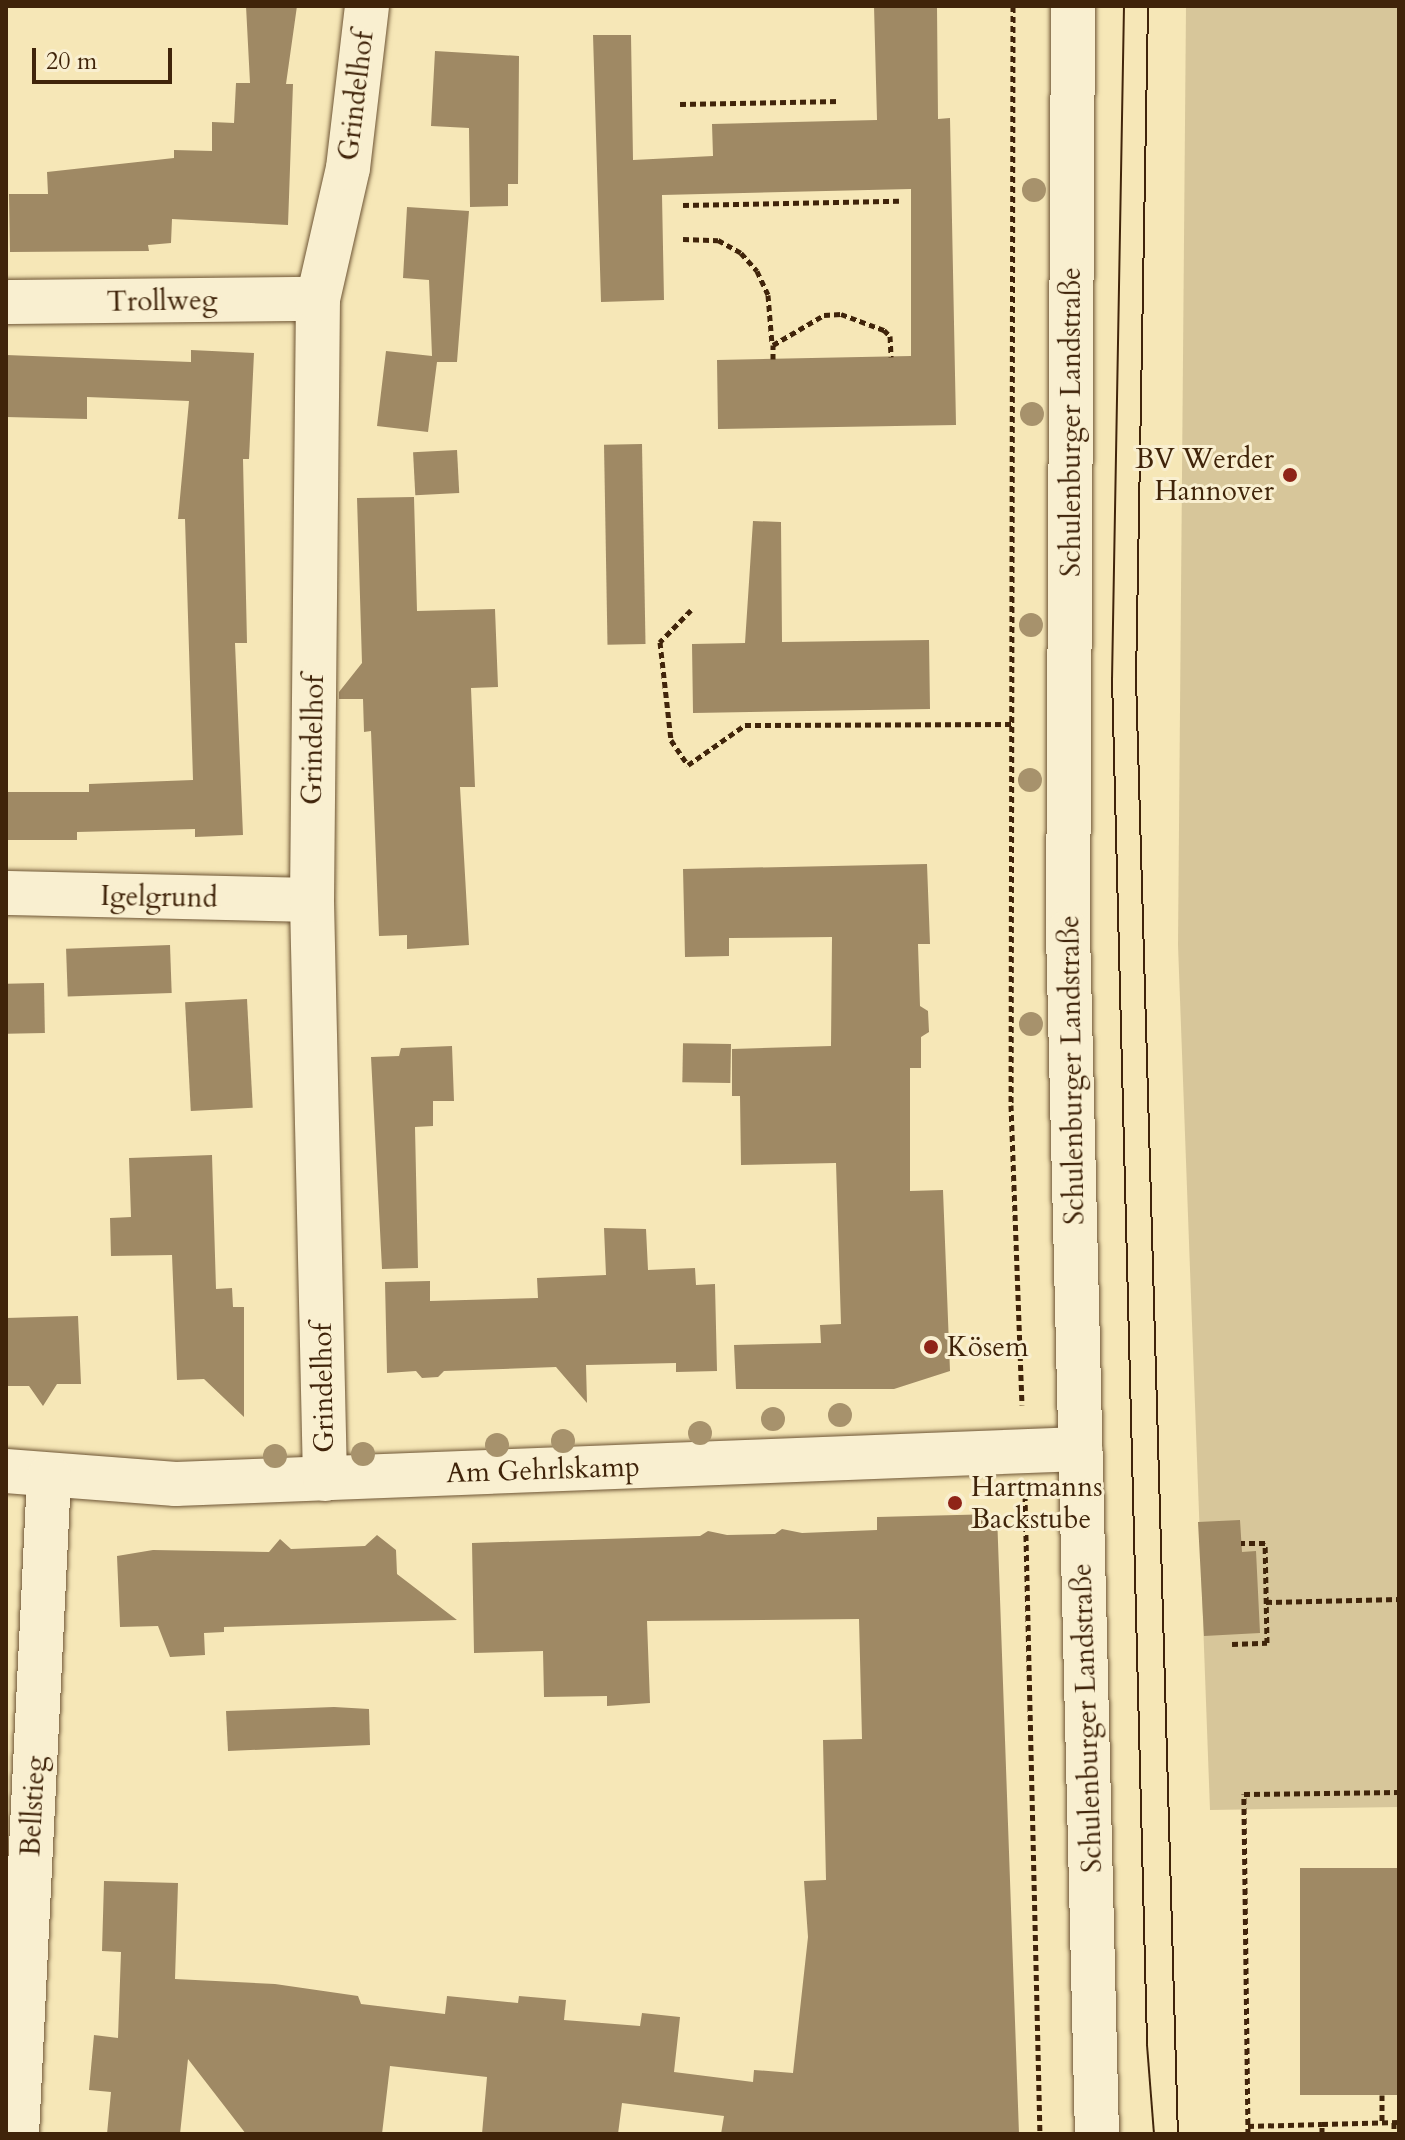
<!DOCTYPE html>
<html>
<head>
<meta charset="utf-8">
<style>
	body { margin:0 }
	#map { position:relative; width:1405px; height:2140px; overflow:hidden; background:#f6e7b7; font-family:Cardo,serif }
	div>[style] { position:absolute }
	.green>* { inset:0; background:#d7c69a }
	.building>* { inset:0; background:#9f8964; transform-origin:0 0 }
	.path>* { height:5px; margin-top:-2.5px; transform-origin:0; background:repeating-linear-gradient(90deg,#40240a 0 6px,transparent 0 10px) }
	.roads { filter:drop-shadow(0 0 2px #6e5535) drop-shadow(0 0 2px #6e5535) }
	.street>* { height:44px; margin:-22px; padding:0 22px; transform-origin:22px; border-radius:22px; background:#f9efd0 }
	.secondary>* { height:44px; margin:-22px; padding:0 22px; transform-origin:22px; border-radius:22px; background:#f9efd0 }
	.tram>* { height:2px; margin:-1px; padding:0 1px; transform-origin:1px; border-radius:1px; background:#40240a }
	.trees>* { width:24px; height:24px; margin:-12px; border-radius:50%; background:#a7926c }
	.dots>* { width:22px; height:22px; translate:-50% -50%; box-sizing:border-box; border:4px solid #f9efd0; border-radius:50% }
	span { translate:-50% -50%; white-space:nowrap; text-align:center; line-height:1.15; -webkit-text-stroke:6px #f9efd0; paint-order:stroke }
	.street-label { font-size:28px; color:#40240a }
	.poi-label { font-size:28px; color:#40240a }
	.right { translate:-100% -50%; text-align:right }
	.left { translate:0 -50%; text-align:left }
	.frame { position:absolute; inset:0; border:8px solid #40240a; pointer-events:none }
	.scale { position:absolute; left:32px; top:48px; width:140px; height:36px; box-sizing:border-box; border:4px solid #40240a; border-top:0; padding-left:10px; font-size:24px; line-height:28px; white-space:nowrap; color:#40240a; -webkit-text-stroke:6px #f9efd0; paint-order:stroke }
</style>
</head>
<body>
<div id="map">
	<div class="green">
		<div style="clip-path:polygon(1186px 6px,1399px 6px,1399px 1807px,1210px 1810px,1178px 945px)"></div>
	</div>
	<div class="building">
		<div style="clip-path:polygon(246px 6px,297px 6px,286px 84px,293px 84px,288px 225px,172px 219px,171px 243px,148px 245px,149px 251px,10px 252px,9px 194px,48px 194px,47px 172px,174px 158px,174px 150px,212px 151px,212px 122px,234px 123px,236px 83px,250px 83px)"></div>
		<div style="clip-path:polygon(874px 6px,937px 6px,938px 119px,950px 118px,956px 425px,718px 429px,717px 360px,911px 356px,911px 189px,662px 195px,664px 300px,601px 302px,593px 35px,631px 35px,633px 160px,713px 156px,712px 124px,877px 120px)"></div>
		<div style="clip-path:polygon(435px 51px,519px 56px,518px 184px,508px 184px,508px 206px,470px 207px,469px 128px,431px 126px)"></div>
		<div style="clip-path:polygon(407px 207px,469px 211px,457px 362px,437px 362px,428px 432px,377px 426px,386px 351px,432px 356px,429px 280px,403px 278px)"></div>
		<div style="clip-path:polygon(191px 350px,254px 353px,249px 459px,243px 459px,247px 643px,235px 643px,243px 835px,195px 837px,195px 829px,77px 832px,77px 840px,6px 840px,6px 792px,89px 792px,89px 784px,193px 780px,185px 519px,178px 519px,189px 401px,87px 397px,87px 419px,6px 417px,6px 355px,191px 362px)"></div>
		<div style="left:642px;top:444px;width:200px;height:38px;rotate:89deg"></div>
		<div style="left:457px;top:450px;width:43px;height:44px;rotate:87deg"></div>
		<div style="clip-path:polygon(414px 497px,417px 611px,495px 609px,498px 687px,471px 688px,475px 787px,460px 787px,469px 945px,407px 949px,407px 935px,379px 936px,371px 731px,364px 732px,363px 699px,339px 699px,339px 692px,362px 663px,357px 498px)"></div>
		<div style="clip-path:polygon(753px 521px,781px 522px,782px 642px,929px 640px,930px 709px,693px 713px,692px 644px,745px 643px)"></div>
		<div style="clip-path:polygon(927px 864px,930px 944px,918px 944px,920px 1006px,928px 1011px,929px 1032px,921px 1037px,921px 1068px,910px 1068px,910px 1191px,943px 1190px,950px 1371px,894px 1389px,736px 1389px,734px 1345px,821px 1343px,820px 1325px,841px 1324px,836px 1163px,741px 1165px,740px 1096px,732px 1096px,732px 1049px,831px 1046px,832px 937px,729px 938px,729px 956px,685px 957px,683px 869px)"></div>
		<div style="left:170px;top:945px;width:48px;height:104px;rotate:88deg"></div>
		<div style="left:44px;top:983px;width:50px;height:38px;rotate:89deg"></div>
		<div style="left:247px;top:999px;width:109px;height:62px;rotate:87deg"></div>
		<div style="left:731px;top:1044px;width:39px;height:48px;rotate:91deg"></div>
		<div style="clip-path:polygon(452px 1046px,454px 1101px,433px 1101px,433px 1126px,415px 1127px,418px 1268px,382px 1269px,371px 1057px,399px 1056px,401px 1048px)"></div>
		<div style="clip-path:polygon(212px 1155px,216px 1289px,232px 1288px,233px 1307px,244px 1307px,244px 1417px,204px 1379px,177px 1380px,172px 1255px,111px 1256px,110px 1218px,131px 1217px,129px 1158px)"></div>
		<div style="clip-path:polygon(604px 1228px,646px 1229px,648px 1270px,695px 1268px,696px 1285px,715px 1284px,717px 1371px,676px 1372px,676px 1363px,586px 1365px,587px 1403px,556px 1367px,444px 1371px,438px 1377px,422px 1378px,416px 1371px,387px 1373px,385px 1282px,430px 1281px,430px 1301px,538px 1298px,537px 1278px,606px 1275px)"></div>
		<div style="clip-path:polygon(78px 1316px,81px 1384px,57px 1384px,43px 1406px,29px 1386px,6px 1386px,6px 1318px)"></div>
		<div style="clip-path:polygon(997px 1514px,1019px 2134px,721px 2134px,724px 2116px,622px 2103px,618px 2134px,482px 2134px,487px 2077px,390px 2066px,382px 2134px,246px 2134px,188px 2059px,180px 2134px,107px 2134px,111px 2092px,89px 2090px,94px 2035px,118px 2038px,121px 1952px,102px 1951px,104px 1881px,178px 1883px,175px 1979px,275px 1984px,358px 1996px,361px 2004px,445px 2014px,447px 1996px,518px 2003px,519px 1996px,566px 2000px,564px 2020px,640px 2026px,642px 2013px,680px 2017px,674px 2072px,753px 2082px,754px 2070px,793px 2073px,808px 1937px,804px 1881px,826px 1880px,823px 1740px,862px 1739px,859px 1619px,647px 1621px,650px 1703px,607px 1706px,607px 1696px,544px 1697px,543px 1651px,474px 1653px,472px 1543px,700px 1536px,708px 1531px,727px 1535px,775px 1534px,782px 1529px,802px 1533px,877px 1530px,877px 1517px)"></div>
		<div style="clip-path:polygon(1240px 1520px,1242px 1552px,1256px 1551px,1260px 1633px,1204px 1636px,1198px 1522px)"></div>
		<div style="clip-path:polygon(377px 1535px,396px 1550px,397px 1574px,457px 1620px,224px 1627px,224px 1632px,204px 1633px,205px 1655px,170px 1657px,158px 1626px,120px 1627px,117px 1556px,153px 1550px,269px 1552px,280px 1539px,291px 1549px,365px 1546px)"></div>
		<div style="clip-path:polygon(334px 1707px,369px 1709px,370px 1745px,228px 1751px,226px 1711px)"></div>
		<div style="left:1399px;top:1868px;width:227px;height:99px;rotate:90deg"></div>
	</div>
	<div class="path">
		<div style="left:1013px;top:6px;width:1099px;rotate:90.1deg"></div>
		<div style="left:1011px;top:1105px;width:300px;rotate:87.9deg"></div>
		<div style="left:680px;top:104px;width:160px;rotate:-1.1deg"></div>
		<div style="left:683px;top:205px;width:216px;rotate:-1.1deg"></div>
		<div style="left:683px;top:239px;width:35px;rotate:2deg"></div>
		<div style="left:718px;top:240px;width:26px;rotate:29deg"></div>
		<div style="left:741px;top:253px;width:24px;rotate:48deg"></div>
		<div style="left:757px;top:271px;width:26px;rotate:65deg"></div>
		<div style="left:768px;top:295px;width:49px;rotate:85.3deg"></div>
		<div style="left:773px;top:359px;width:14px;rotate:-90deg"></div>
		<div style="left:773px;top:345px;width:59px;rotate:-30.5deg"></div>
		<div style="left:824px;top:315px;width:17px;rotate:-3deg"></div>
		<div style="left:841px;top:314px;width:46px;rotate:20.4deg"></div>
		<div style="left:884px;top:330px;width:8px;rotate:45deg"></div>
		<div style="left:890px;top:336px;width:21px;rotate:87deg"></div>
		<div style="left:691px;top:610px;width:45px;rotate:134.1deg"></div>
		<div style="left:660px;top:642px;width:99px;rotate:83.6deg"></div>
		<div style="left:671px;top:740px;width:30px;rotate:56deg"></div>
		<div style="left:688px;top:765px;width:70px;rotate:-35.1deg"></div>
		<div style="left:745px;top:725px;width:266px;rotate:-0.2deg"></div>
		<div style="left:1025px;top:1495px;width:639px;rotate:88.66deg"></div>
		<div style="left:1266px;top:1602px;width:133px;rotate:-1.3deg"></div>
		<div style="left:1232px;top:1644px;width:35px;rotate:-2deg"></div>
		<div style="left:1267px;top:1643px;width:100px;rotate:-91.1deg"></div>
		<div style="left:1265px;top:1543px;width:24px;rotate:180deg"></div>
		<div style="left:1382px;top:2095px;width:28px;rotate:90deg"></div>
		<div style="left:1394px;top:2122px;width:12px;rotate:90deg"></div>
		<div style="left:1248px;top:2126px;width:74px;rotate:-1.5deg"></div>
		<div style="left:1248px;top:2134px;width:340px;rotate:-90.7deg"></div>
		<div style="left:1244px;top:1794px;width:155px;rotate:-0.7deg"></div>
		<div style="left:1322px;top:2134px;width:10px;rotate:-90deg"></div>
		<div style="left:1322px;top:2124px;width:77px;rotate:-1.5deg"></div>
	</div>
	<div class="roads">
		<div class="street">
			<div style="left:6px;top:302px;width:312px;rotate:-0.6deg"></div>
			<div style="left:6px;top:893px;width:306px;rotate:1.3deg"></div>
			<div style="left:6px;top:1471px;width:170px;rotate:4.4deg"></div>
			<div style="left:176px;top:1484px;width:905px;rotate:-2.22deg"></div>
			<div style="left:325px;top:1479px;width:579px;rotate:-91.29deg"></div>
			<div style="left:312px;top:900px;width:601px;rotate:-89.43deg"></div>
			<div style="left:318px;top:299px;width:134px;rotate:-77.1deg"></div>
			<div style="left:348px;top:168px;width:163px;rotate:-83.3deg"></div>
			<div style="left:17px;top:2134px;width:658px;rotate:-87.21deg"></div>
		</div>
		<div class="secondary">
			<div style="left:1073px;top:6px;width:926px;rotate:90.31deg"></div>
			<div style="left:1068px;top:932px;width:1202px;rotate:88.62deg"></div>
		</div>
	</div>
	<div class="tram">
		<div style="left:1124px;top:6px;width:672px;rotate:91.02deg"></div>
		<div style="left:1112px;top:678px;width:1367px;rotate:88.53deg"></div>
		<div style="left:1147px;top:2045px;width:89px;rotate:85.5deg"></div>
		<div style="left:1148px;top:6px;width:672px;rotate:91.02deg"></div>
		<div style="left:1136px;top:678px;width:1457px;rotate:88.35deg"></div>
	</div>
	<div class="trees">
		<div style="left:1034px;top:190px"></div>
		<div style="left:1032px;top:414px"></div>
		<div style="left:1031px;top:625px"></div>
		<div style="left:1030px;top:780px"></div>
		<div style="left:1031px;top:1024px"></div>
		<div style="left:840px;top:1415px"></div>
		<div style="left:773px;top:1419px"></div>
		<div style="left:700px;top:1433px"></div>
		<div style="left:563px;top:1441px"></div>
		<div style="left:497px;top:1445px"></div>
		<div style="left:363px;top:1454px"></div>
		<div style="left:275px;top:1456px"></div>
	</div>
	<div class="dots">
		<div style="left:1290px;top:475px;background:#8f2418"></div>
		<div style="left:931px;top:1347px;background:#8f2418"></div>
		<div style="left:955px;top:1503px;background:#8f2418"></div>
	</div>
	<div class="street-label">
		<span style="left:356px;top:96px;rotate:-83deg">Grindelhof</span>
		<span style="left:162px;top:301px;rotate:-1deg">Trollweg</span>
		<span style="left:1071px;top:422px;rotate:-90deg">Schulenburger Landstraße</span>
		<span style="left:313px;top:740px;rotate:-89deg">Grindelhof</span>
		<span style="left:159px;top:897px;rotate:1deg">Igelgrund</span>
		<span style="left:1072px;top:1070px;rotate:-91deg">Schulenburger Landstraße</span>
		<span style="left:323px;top:1388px;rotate:-91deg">Grindelhof</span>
		<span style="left:543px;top:1470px;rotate:-2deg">Am Gehrlskamp</span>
		<span style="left:1087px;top:1718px;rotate:-92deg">Schulenburger Landstraße</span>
		<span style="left:33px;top:1806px;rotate:-87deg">Bellstieg</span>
	</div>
	<div class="poi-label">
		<span class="right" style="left:1274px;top:475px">BV Werder<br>Hannover</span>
		<span class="left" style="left:947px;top:1347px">Kösem</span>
		<span class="left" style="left:971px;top:1503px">Hartmanns<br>Backstube</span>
	</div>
	<div class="frame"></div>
	<div class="scale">20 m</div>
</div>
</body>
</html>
